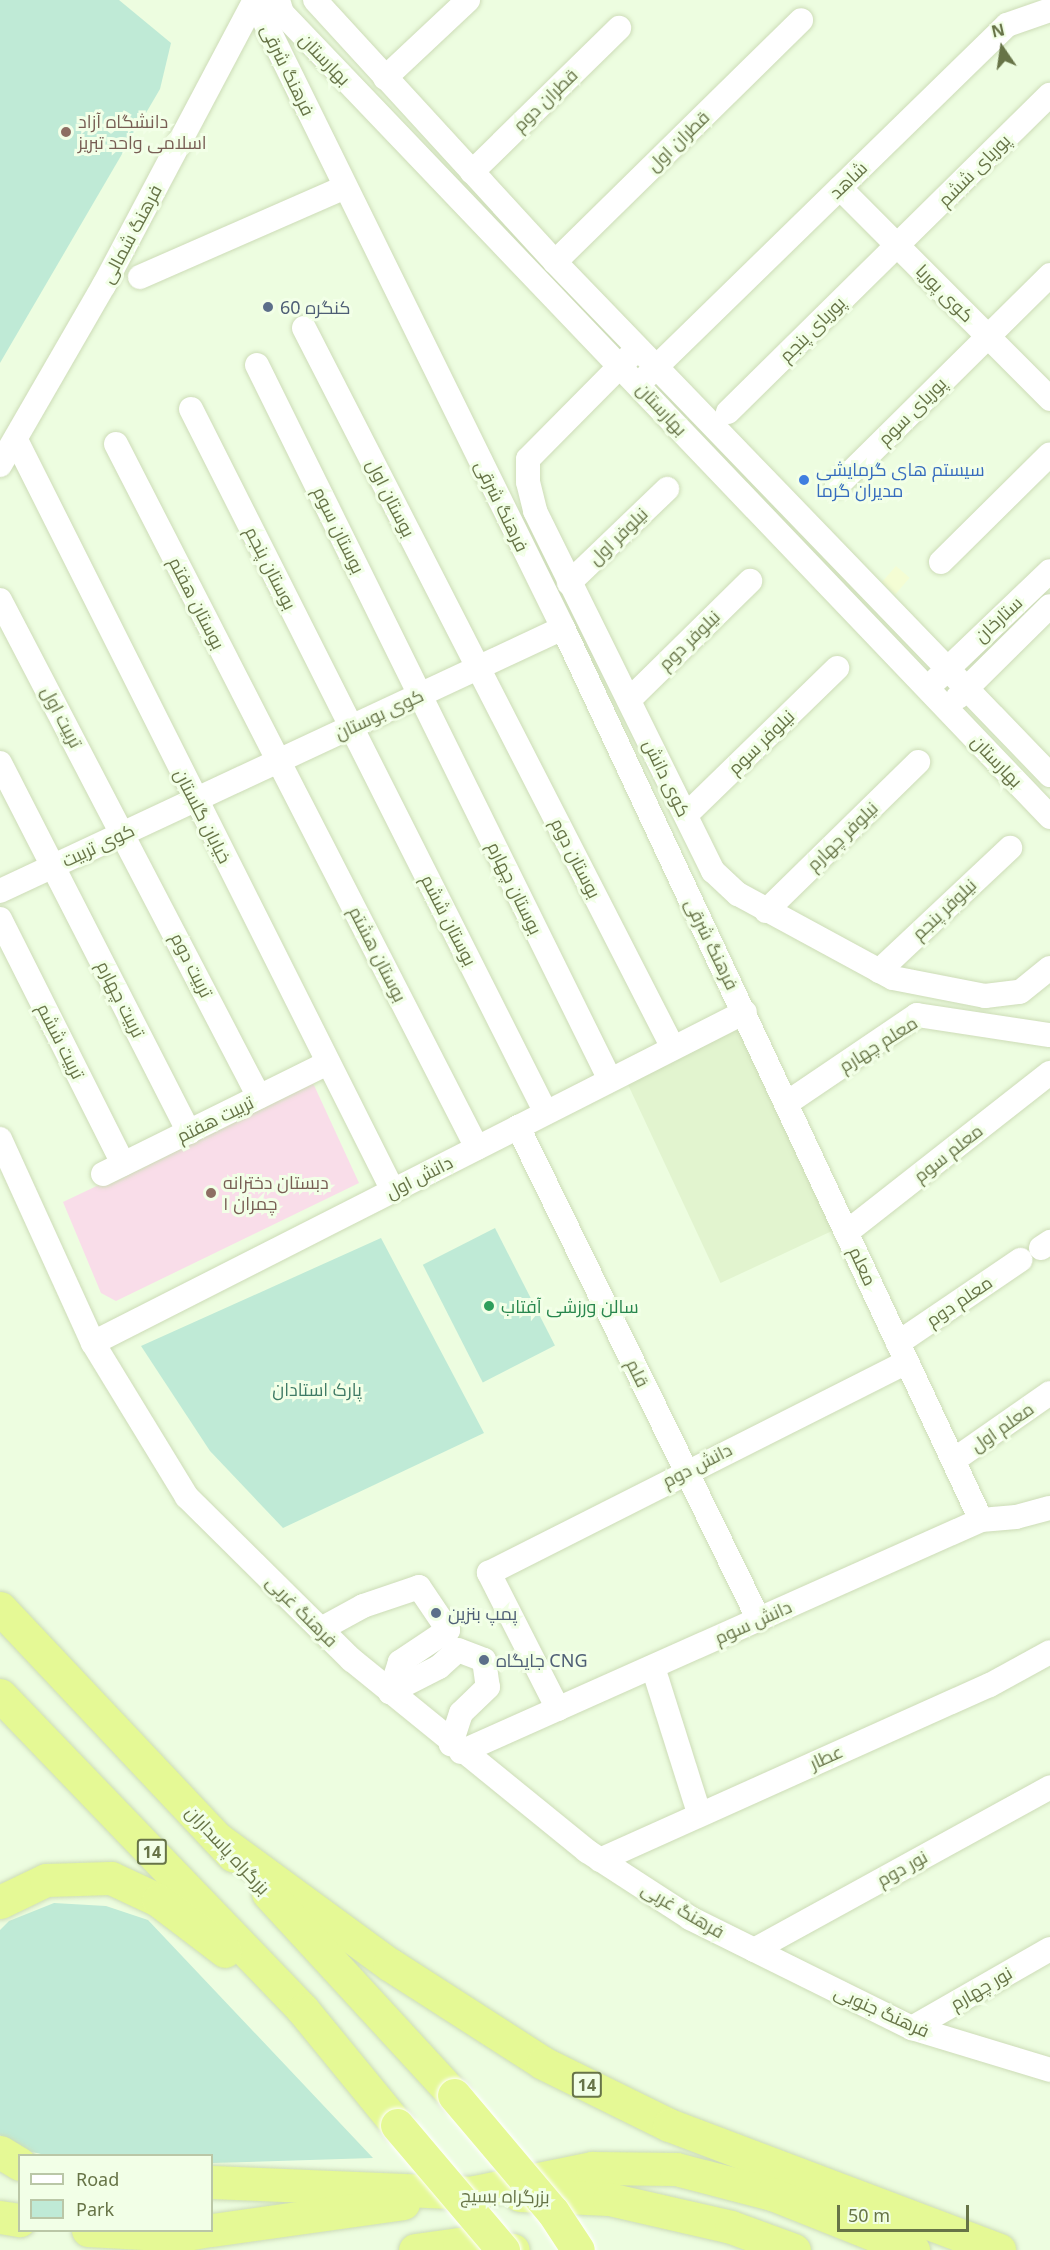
<!DOCTYPE html>
<html>
<head>
<meta charset="utf-8">
<style>
	body { margin:0 }
	#map { position:relative; width:1050px; height:2250px; overflow:hidden; background:#edfde0; font-family:"Noto Sans",Cairo,sans-serif }
	div>[style] { position:absolute }
	.residential>* { inset:0; background:#e2f4cf; transform-origin:0 0 }
	.commercial>* { inset:0; background:#f4fdd4; transform-origin:0 0 }
	.education>* { inset:0; background:#f9dde9 }
	.green>* { inset:0; background:#bfead6; transform-origin:0 0 }
	.roads { filter:drop-shadow(0 0 2px #cddcb7) drop-shadow(0 0 2px #cddcb7) }
	.minor>* { height:24px; margin:-12px; padding:0 12px; transform-origin:12px; border-radius:12px; background:#fff }
	.highway>* { height:33px; margin:-16.5px; padding:0 16.5px; transform-origin:16.5px; border-radius:16.5px; background:#e5f995 }
	.bridges { filter:drop-shadow(0 0 2px #fff) drop-shadow(0 0 2px #fff) }
	.highway-bridge>* { height:33px; margin:-16.5px; padding:0 16.5px; transform-origin:16.5px; border-radius:16.5px; background:#e5f995 }
	.dots>* { width:16px; height:16px; translate:-50% -50%; box-sizing:border-box; border:3px solid #f2ffe7; border-radius:50% }
	span { translate:-50% -50%; white-space:nowrap; text-align:center; line-height:1.15; -webkit-text-stroke:6px #f2ffe7; paint-order:stroke }
	.shield-label span { padding:2px 4px; background:#f2ffe7; border:2px solid; border-radius:4px; -webkit-text-stroke-width:0 }
	.shield-label { font-size:16px; color:#677447; font-weight:700 }
	.street-label { font-size:18px; color:#677447 }
	.education-label { font-size:18px; color:#785e54 }
	.left { translate:0 -50%; text-align:left }
	.service-label { font-size:18px; color:#4e5e75 }
	.shop-label { font-size:18px; color:#366cbe }
	.leisure-label { font-size:18px; color:#27864d }
	.park-label { font-size:18px; color:#3f7a65 }
	.legend { position:absolute; left:18px; top:2154px; width:195px; height:78px; box-sizing:border-box; background:#f2ffe7; border:2px solid #bac7a7; margin:0; padding:8px 10px; list-style:none; font-size:18px; color:#677447 }
	.legend li { display:flex; align-items:center; gap:12px; height:30px }
	.legend b { width:30px; border:2px solid #bac7a7 }
	.north { position:absolute; left:972px; top:18px; width:60px; height:60px; -webkit-text-stroke:4px #f2ffe7; paint-order:stroke; rotate:347deg; font-size:16px; font-weight:700; line-height:24px; text-align:center; color:#677447 }
	.north::after { content:''; display:block; margin:auto; width:21px; height:27px; background:#677447; clip-path:polygon(50% 0,100% 100%,50% 72%,0 100%) }
	.scale { position:absolute; left:837px; top:2205px; width:132px; height:27px; box-sizing:border-box; border:3px solid #677447; border-top:0; padding-left:8px; font-size:18px; line-height:21px; white-space:nowrap; color:#677447; -webkit-text-stroke:4px #f2ffe7; paint-order:stroke }
</style>
</head>
<body>
<div id="map">
	<div class="residential">
		<div style="left:738px;top:1020px;width:231px;height:127px;rotate:65deg"></div>
	</div>
	<div class="commercial">
		<div style="left:896px;top:566px;width:18px;height:22px;rotate:41deg"></div>
	</div>
	<div class="education">
		<div style="clip-path:polygon(313px 1083px,359px 1183px,116px 1301px,101px 1293px,63px 1202px)"></div>
	</div>
	<div class="green">
		<div style="clip-path:polygon(0 0,119px 0,171px 43px,160px 89px,0 363px)"></div>
		<div style="left:495px;top:1228px;width:132px;height:81px;rotate:63deg"></div>
		<div style="clip-path:polygon(381px 1238px,484px 1433px,283px 1528px,210px 1451px,141px 1346px)"></div>
		<div style="clip-path:polygon(54px 1903px,106px 1906px,148px 1920px,373px 2158px,212px 2163px,212px 2156px,50px 2156px,23px 2150px,0 2135px,0 1930px,9px 1921px)"></div>
	</div>
	<div class="roads">
		<div class="minor">
			<div style="left:278px;top:0;width:14px;rotate:73deg"></div>
			<div style="left:282px;top:13px;width:1112px;rotate:46.31deg"></div>
			<div style="left:315px;top:0;width:355px;rotate:47.5deg"></div>
			<div style="left:555px;top:262px;width:713px;rotate:46.02deg"></div>
			<div style="left:255px;top:2px;width:698px;rotate:63.8deg"></div>
			<div style="left:563px;top:628px;width:985px;rotate:64.89deg"></div>
			<div style="left:385px;top:78px;width:114px;rotate:-43.2deg"></div>
			<div style="left:472px;top:172px;width:206px;rotate:-44.4deg"></div>
			<div style="left:840px;top:188px;width:298px;rotate:45.1deg"></div>
			<div style="left:555px;top:262px;width:345px;rotate:-44.5deg"></div>
			<div style="left:140px;top:277px;width:224px;rotate:-23.7deg"></div>
			<div style="left:304px;top:328px;width:809px;rotate:62.86deg"></div>
			<div style="left:631px;top:355px;width:146px;rotate:134.7deg"></div>
			<div style="left:528px;top:459px;width:23px;rotate:90deg"></div>
			<div style="left:528px;top:482px;width:30px;rotate:76deg"></div>
			<div style="left:535px;top:511px;width:402px;rotate:63.7deg"></div>
			<div style="left:713px;top:871px;width:34px;rotate:43deg"></div>
			<div style="left:738px;top:894px;width:176px;rotate:28.5deg"></div>
			<div style="left:893px;top:978px;width:94px;rotate:11.1deg"></div>
			<div style="left:985px;top:996px;width:35px;rotate:-7deg"></div>
			<div style="left:1020px;top:992px;width:38px;rotate:-39deg"></div>
			<div style="left:257px;top:365px;width:797px;rotate:63.72deg"></div>
			<div style="left:646px;top:377px;width:504px;rotate:-44.28deg"></div>
			<div style="left:1007px;top:25px;width:46px;rotate:-19.2deg"></div>
			<div style="left:191px;top:409px;width:788px;rotate:63.24deg"></div>
			<div style="left:728px;top:412px;width:452px;rotate:-44.6deg"></div>
			<div style="left:16px;top:440px;width:840px;rotate:63.34deg"></div>
			<div style="left:116px;top:444px;width:791px;rotate:62.85deg"></div>
			<div style="left:0;top:465px;width:208px;rotate:-60deg"></div>
			<div style="left:104px;top:285px;width:323px;rotate:-62.1deg"></div>
			<div style="left:837px;top:486px;width:300px;rotate:-44.7deg"></div>
			<div style="left:941px;top:562px;width:153px;rotate:-44.7deg"></div>
			<div style="left:569px;top:583px;width:136px;rotate:-43.8deg"></div>
			<div style="left:0;top:600px;width:560px;rotate:62.47deg"></div>
			<div style="left:937px;top:679px;width:156px;rotate:-43.7deg"></div>
			<div style="left:958px;top:697px;width:129px;rotate:-44.7deg"></div>
			<div style="left:629px;top:700px;width:170px;rotate:-44.5deg"></div>
			<div style="left:0;top:763px;width:415px;rotate:62.9deg"></div>
			<div style="left:686px;top:815px;width:211px;rotate:-44.2deg"></div>
			<div style="left:0;top:891px;width:621px;rotate:-25.04deg"></div>
			<div style="left:766px;top:911px;width:213px;rotate:-44.4deg"></div>
			<div style="left:0;top:919px;width:274px;rotate:63.3deg"></div>
			<div style="left:879px;top:971px;width:180px;rotate:-43.2deg"></div>
			<div style="left:787px;top:1103px;width:157px;rotate:-34.1deg"></div>
			<div style="left:917px;top:1015px;width:134px;rotate:8.6deg"></div>
			<div style="left:518px;top:1127px;width:549px;rotate:63.95deg"></div>
			<div style="left:0;top:1139px;width:224px;rotate:65.5deg"></div>
			<div style="left:93px;top:1343px;width:180px;rotate:58.6deg"></div>
			<div style="left:187px;top:1497px;width:232px;rotate:44.7deg"></div>
			<div style="left:352px;top:1660px;width:303px;rotate:39.1deg"></div>
			<div style="left:587px;top:1851px;width:123px;rotate:33deg"></div>
			<div style="left:690px;top:1918px;width:248px;rotate:26.4deg"></div>
			<div style="left:912px;top:2028px;width:144px;rotate:16.9deg"></div>
			<div style="left:103px;top:1174px;width:251px;rotate:-26.3deg"></div>
			<div style="left:847px;top:1232px;width:258px;rotate:-38.1deg"></div>
			<div style="left:1041px;top:1248px;width:11px;rotate:-34deg"></div>
			<div style="left:93px;top:1343px;width:731px;rotate:-26.92deg"></div>
			<div style="left:898px;top:1343px;width:148px;rotate:-34.2deg"></div>
			<div style="left:954px;top:1460px;width:117px;rotate:-34.9deg"></div>
			<div style="left:321px;top:1629px;width:48px;rotate:-28.7deg"></div>
			<div style="left:363px;top:1606px;width:59px;rotate:-18.7deg"></div>
			<div style="left:419px;top:1587px;width:52px;rotate:56deg"></div>
			<div style="left:448px;top:1630px;width:58px;rotate:146.3deg"></div>
			<div style="left:400px;top:1662px;width:32px;rotate:108deg"></div>
			<div style="left:653px;top:1667px;width:153px;rotate:72.5deg"></div>
			<div style="left:390px;top:1692px;width:55px;rotate:-27deg"></div>
			<div style="left:439px;top:1667px;width:25px;rotate:-42deg"></div>
			<div style="left:458px;top:1650px;width:28px;rotate:21deg"></div>
			<div style="left:484px;top:1660px;width:27px;rotate:82deg"></div>
			<div style="left:488px;top:1687px;width:37px;rotate:136deg"></div>
			<div style="left:461px;top:1713px;width:33px;rotate:108deg"></div>
			<div style="left:558px;top:1709px;width:153px;rotate:-116.9deg"></div>
			<div style="left:489px;top:1573px;width:468px;rotate:-26.8deg"></div>
			<div style="left:461px;top:1752px;width:569px;rotate:-24.04deg"></div>
			<div style="left:981px;top:1520px;width:35px;rotate:-5deg"></div>
			<div style="left:1016px;top:1517px;width:35px;rotate:-15deg"></div>
			<div style="left:600px;top:1860px;width:427px;rotate:-24.2deg"></div>
			<div style="left:990px;top:1685px;width:68px;rotate:-28.8deg"></div>
			<div style="left:754px;top:1950px;width:338px;rotate:-28.8deg"></div>
			<div style="left:912px;top:2028px;width:159px;rotate:-29.8deg"></div>
		</div>
		<div class="highway">
			<div style="left:0;top:1608px;width:340px;rotate:46.7deg"></div>
			<div style="left:0;top:1695px;width:437px;rotate:46.1deg"></div>
			<div style="left:303px;top:2010px;width:149px;rotate:50.7deg"></div>
			<div style="left:218px;top:1839px;width:212px;rotate:36.2deg"></div>
			<div style="left:389px;top:1964px;width:183px;rotate:32.7deg"></div>
			<div style="left:543px;top:2063px;width:140px;rotate:26.2deg"></div>
			<div style="left:669px;top:2125px;width:353px;rotate:20.7deg"></div>
			<div style="left:268px;top:1893px;width:275px;rotate:47.4deg"></div>
			<div style="left:0;top:1902px;width:51px;rotate:-25.6deg"></div>
			<div style="left:46px;top:1880px;width:65px;rotate:-1.8deg"></div>
			<div style="left:111px;top:1878px;width:52px;rotate:25.1deg"></div>
			<div style="left:158px;top:1900px;width:84px;rotate:37.3deg"></div>
			<div style="left:0;top:2152px;width:23px;rotate:31deg"></div>
			<div style="left:212px;top:2182px;width:258px;rotate:2.4deg"></div>
			<div style="left:470px;top:2193px;width:125px;rotate:-11.6deg"></div>
			<div style="left:592px;top:2168px;width:84px;rotate:0.7deg"></div>
			<div style="left:676px;top:2169px;width:99px;rotate:14.6deg"></div>
			<div style="left:772px;top:2194px;width:152px;rotate:21.7deg"></div>
			<div style="left:520px;top:2195px;width:89px;rotate:2.6deg"></div>
			<div style="left:609px;top:2199px;width:125px;rotate:12.9deg"></div>
			<div style="left:731px;top:2227px;width:67px;rotate:20.1deg"></div>
			<div style="left:0;top:2217px;width:20px;rotate:9deg"></div>
			<div style="left:88px;top:2230px;width:93px;rotate:3.1deg"></div>
			<div style="left:181px;top:2235px;width:29px;rotate:-10deg"></div>
			<div style="left:212px;top:2230px;width:193px;rotate:-8deg"></div>
			<div style="left:415px;top:2250px;width:44px;rotate:-7.8deg"></div>
			<div style="left:459px;top:2244px;width:54px;rotate:6.3deg"></div>
		</div>
	</div>
	<div class="bridges">
		<div class="highway-bridge">
			<div style="left:454px;top:2095px;width:153px;rotate:49.8deg"></div>
			<div style="left:553px;top:2212px;width:45px;rotate:56.7deg"></div>
			<div style="left:397px;top:2125px;width:164px;rotate:49.7deg"></div>
		</div>
	</div>
	<div class="dots">
		<div style="left:66px;top:132px;background:#8d6e63"></div>
		<div style="left:268px;top:307px;background:#5c6f8a"></div>
		<div style="left:804px;top:480px;background:#3f7fe0"></div>
		<div style="left:211px;top:1193px;background:#8d6e63"></div>
		<div style="left:489px;top:1306px;background:#2e9e5b"></div>
		<div style="left:436px;top:1613px;background:#5c6f8a"></div>
		<div style="left:484px;top:1660px;background:#5c6f8a"></div>
	</div>
	<div class="shield-label">
		<span style="left:152px;top:1852px">14</span>
		<span style="left:587px;top:2085px">14</span>
	</div>
	<div class="street-label">
		<span style="left:325px;top:59px;rotate:46deg">بهارستان</span>
		<span style="left:288px;top:70px;rotate:64deg">فرهنگ شرقی</span>
		<span style="left:545px;top:100px;rotate:-44deg">قطران دوم</span>
		<span style="left:678px;top:141px;rotate:-44deg">قطران اول</span>
		<span style="left:974px;top:170px;rotate:-45deg">پوریای ششم</span>
		<span style="left:848px;top:180px;rotate:-44deg">شاهد</span>
		<span style="left:131px;top:234px;rotate:-62deg">فرهنگ شمالی</span>
		<span style="left:945px;top:293px;rotate:45deg">کوی پوریا</span>
		<span style="left:812px;top:329px;rotate:-45deg">پوریای پنجم</span>
		<span style="left:662px;top:409px;rotate:47deg">بهارستان</span>
		<span style="left:912px;top:411px;rotate:-45deg">پوریای سوم</span>
		<span style="left:391px;top:498px;rotate:63deg">بوستان اول</span>
		<span style="left:502px;top:506px;rotate:64deg">فرهنگ شرقی</span>
		<span style="left:339px;top:530px;rotate:64deg">بوستان سوم</span>
		<span style="left:618px;top:536px;rotate:-44deg">نیلوفر اول</span>
		<span style="left:271px;top:568px;rotate:63deg">بوستان پنجم</span>
		<span style="left:197px;top:603px;rotate:63deg">بوستان هفتم</span>
		<span style="left:998px;top:619px;rotate:-43deg">ستارخان</span>
		<span style="left:689px;top:640px;rotate:-44deg">نیلوفر دوم</span>
		<span style="left:379px;top:714px;rotate:-25deg">کوی بوستان</span>
		<span style="left:62px;top:717px;rotate:62deg">تربیت اول</span>
		<span style="left:761px;top:742px;rotate:-44deg">نیلوفر سوم</span>
		<span style="left:997px;top:761px;rotate:46deg">بهارستان</span>
		<span style="left:667px;top:778px;rotate:64deg">کوی دانش</span>
		<span style="left:203px;top:816px;rotate:63deg">خیابان گلستان</span>
		<span style="left:842px;top:836px;rotate:-44deg">نیلوفر چهارم</span>
		<span style="left:98px;top:845px;rotate:-25deg">کوی تربیت</span>
		<span style="left:576px;top:858px;rotate:63deg">بوستان دوم</span>
		<span style="left:515px;top:888px;rotate:64deg">بوستان چهارم</span>
		<span style="left:944px;top:909px;rotate:-43deg">نیلوفر پنجم</span>
		<span style="left:449px;top:920px;rotate:63deg">بوستان ششم</span>
		<span style="left:712px;top:944px;rotate:64deg">فرهنگ شرقی</span>
		<span style="left:378px;top:954px;rotate:63deg">بوستان هشتم</span>
		<span style="left:192px;top:965px;rotate:63deg">تربیت دوم</span>
		<span style="left:121px;top:999px;rotate:63deg">تربیت چهارم</span>
		<span style="left:61px;top:1041px;rotate:63deg">تربیت ششم</span>
		<span style="left:878px;top:1044px;rotate:-32deg">معلم چهارم</span>
		<span style="left:215px;top:1119px;rotate:-26deg">تربیت هفتم</span>
		<span style="left:948px;top:1153px;rotate:-38deg">معلم سوم</span>
		<span style="left:419px;top:1177px;rotate:-27deg">دانش اول</span>
		<span style="left:863px;top:1266px;rotate:65deg">معلم</span>
		<span style="left:959px;top:1301px;rotate:-34deg">معلم دوم</span>
		<span style="left:638px;top:1373px;rotate:64deg">قلم</span>
		<span style="left:1002px;top:1427px;rotate:-35deg">معلم اول</span>
		<span style="left:697px;top:1465px;rotate:-27deg">دانش دوم</span>
		<span style="left:302px;top:1611px;rotate:45deg">فرهنگ غربی</span>
		<span style="left:753px;top:1622px;rotate:-24deg">دانش سوم</span>
		<span style="left:826px;top:1757px;rotate:-24deg">عطار</span>
		<span style="left:228px;top:1850px;rotate:47deg">بزرگراه پاسداران</span>
		<span style="left:902px;top:1868px;rotate:-29deg">نور دوم</span>
		<span style="left:683px;top:1910px;rotate:30deg">فرهنگ غربی</span>
		<span style="left:981px;top:1988px;rotate:-30deg">نور چهارم</span>
		<span style="left:882px;top:2011px;rotate:24deg">فرهنگ جنوبی</span>
		<span style="left:505px;top:2196px;rotate:1deg">بزرگراه بسیج</span>
	</div>
	<div class="education-label">
		<span class="left" style="left:78px;top:132px">دانشگاه آزاد<br>اسلامی واحد تبریز</span>
		<span class="left" style="left:223px;top:1193px">دبستان دخترانه<br>چمران ۱</span>
	</div>
	<div class="service-label">
		<span class="left" style="left:280px;top:307px">کنگره 60</span>
		<span class="left" style="left:448px;top:1613px">پمپ بنزین</span>
		<span class="left" style="left:496px;top:1660px">جایگاه CNG</span>
	</div>
	<div class="shop-label">
		<span class="left" style="left:816px;top:480px">سیستم های گرمایشی<br>مدیران گرما</span>
	</div>
	<div class="leisure-label">
		<span class="left" style="left:501px;top:1306px">سالن ورزشی آفتاب</span>
	</div>
	<div class="park-label">
		<span style="left:317px;top:1389px">پارک استادان</span>
	</div>
	<ul class="legend">
	<li><b style="height:8px;background:#fff"></b>Road</li>
	<li><b style="height:16px;background:#bfead6"></b>Park</li>
	</ul>
	<div class="north">N</div>
	<div class="scale">50 m</div>
</div>
</body>
</html>
